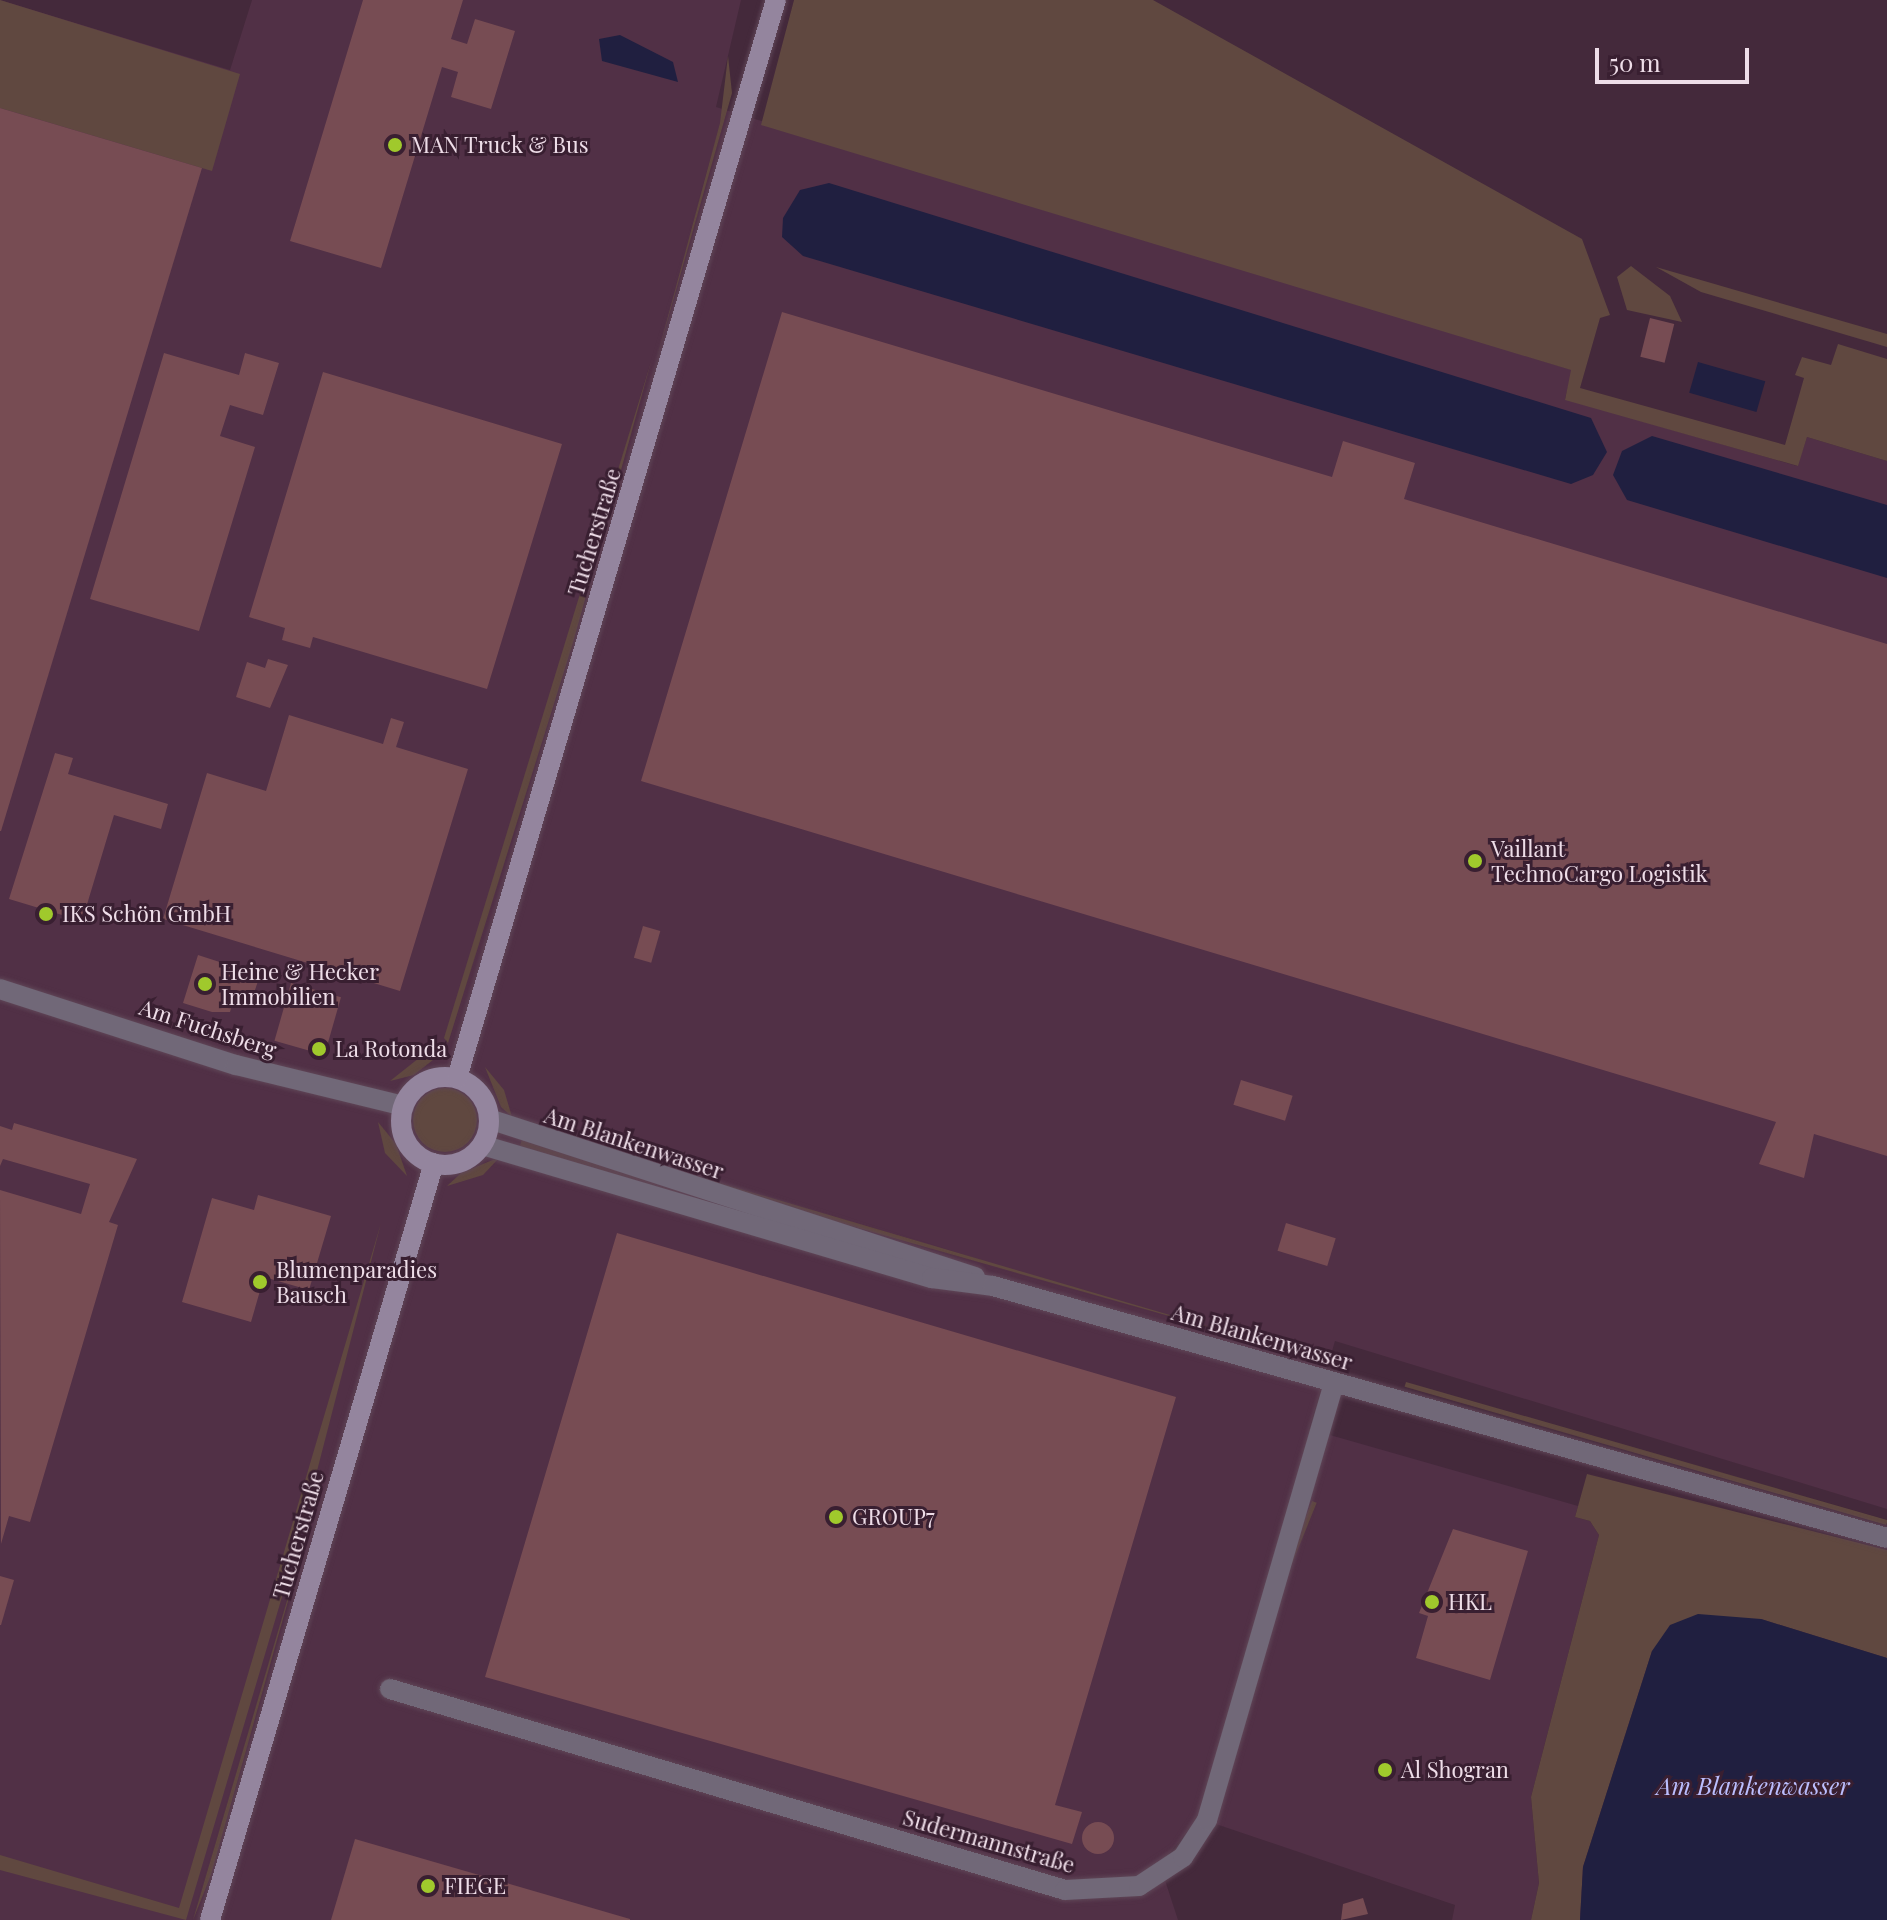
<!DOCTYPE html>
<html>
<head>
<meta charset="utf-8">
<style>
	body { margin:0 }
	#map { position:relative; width:1887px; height:1920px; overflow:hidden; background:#44293b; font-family:"Playfair Display",serif }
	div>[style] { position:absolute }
	.built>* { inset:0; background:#513046 }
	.green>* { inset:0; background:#604840; transform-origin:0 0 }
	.round { border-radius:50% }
	.water>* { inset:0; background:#201f40; transform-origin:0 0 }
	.building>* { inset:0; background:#774c53; transform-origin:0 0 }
	.roads { filter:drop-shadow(0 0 2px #5f4657) drop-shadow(0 0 2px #5f4657) }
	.minor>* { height:20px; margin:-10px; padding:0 10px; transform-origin:10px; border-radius:10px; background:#716878 }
	.tertiary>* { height:20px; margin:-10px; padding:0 10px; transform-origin:10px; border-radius:10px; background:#716878 }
	.secondary>* { height:20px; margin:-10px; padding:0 10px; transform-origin:10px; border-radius:10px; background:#94859e }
	.secondary>.ring { margin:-10px; padding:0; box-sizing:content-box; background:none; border:20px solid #94859e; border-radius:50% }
	.dots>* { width:22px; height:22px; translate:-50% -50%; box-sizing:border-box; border:4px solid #391f31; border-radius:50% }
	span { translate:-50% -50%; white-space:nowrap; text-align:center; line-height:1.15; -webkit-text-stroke:6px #391f31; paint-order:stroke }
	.poi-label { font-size:22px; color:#eedde8 }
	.left { translate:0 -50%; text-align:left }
	.street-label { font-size:22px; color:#eedde8 }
	.water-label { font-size:24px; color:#bbbefe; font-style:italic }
	.scale { position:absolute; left:1595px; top:48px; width:154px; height:36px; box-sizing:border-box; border:4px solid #eedde8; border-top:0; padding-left:10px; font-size:24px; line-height:28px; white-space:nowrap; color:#eedde8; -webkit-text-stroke:6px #391f31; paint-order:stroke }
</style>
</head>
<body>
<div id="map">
	<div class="built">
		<div style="clip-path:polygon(0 0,230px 70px,252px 0,741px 0,716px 107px,1572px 370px,1565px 399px,1797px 466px,1807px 437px,1887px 461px,1887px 1509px,1335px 1341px,1309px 1429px,1578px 1506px,1575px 1517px,1590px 1521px,1599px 1535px,1531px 1797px,1539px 1883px,1531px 1920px,1452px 1920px,1455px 1905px,1198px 1818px,1160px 1865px,1178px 1920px,0 1920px)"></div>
	</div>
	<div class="green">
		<div style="clip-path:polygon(0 0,240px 74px,212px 171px,0 108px)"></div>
		<div style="clip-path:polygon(794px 0,1153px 0,1582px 239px,1610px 315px,1600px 318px,1580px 388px,1785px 445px,1804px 378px,1795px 375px,1802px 357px,1831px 365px,1838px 344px,1887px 359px,1887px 461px,1807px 437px,1798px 466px,1565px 400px,1571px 370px,761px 125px)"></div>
		<div style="clip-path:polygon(728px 56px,732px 93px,656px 361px,720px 123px)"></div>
		<div style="clip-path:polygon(1631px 266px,1670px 296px,1682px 322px,1627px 310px,1617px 277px)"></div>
		<div style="clip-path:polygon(1656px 267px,1887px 334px,1887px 347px,1701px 292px)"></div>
		<div style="clip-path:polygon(651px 362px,573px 643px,448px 1043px,444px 1038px)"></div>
		<div style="clip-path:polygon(443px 1052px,414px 1075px,390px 1081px,419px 1058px)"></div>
		<div style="clip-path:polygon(485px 1067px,504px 1090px,512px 1117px,501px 1107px)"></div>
		<div class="round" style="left:413px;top:1088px;width:64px;height:64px"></div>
		<div style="clip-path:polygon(378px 1122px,396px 1144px,407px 1176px,385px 1153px)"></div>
		<div style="clip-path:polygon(527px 1123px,662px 1166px,1272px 1345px,660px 1172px)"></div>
		<div style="clip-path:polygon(522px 1139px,938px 1266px,669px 1195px,520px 1146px)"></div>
		<div style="clip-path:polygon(500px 1157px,483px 1175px,447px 1186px,461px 1173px)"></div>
		<div style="clip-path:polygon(381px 1223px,301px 1533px,186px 1920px,0 1870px,0 1855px,179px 1908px)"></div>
		<div style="left:1406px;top:1382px;width:501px;height:5px;rotate:16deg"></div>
		<div style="clip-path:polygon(328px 1459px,211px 1875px,193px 1920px,299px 1560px)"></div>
		<div style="clip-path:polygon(1587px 1474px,1887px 1550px,1887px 1658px,1761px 1619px,1652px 1651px,1583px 1867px,1580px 1920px,1531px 1920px,1539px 1883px,1531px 1797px,1599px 1535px,1590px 1521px,1575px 1517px)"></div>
		<div style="left:1312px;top:1501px;width:5px;height:108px;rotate:22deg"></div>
	</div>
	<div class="water">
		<div style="clip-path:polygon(620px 35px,673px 62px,678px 82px,602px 61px,599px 39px)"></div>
		<div style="clip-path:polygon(829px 183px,1591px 418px,1607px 452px,1593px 475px,1571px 484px,803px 256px,782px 237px,783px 218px,800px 190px)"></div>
		<div style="left:1698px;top:362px;width:70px;height:32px;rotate:16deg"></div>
		<div style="clip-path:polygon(1652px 436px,1887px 505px,1887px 578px,1627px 500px,1613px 475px,1622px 451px)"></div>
		<div style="clip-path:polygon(1698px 1614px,1761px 1619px,1887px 1658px,1887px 1920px,1580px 1920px,1583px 1867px,1652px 1651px,1670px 1625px)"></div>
	</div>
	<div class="building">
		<div style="clip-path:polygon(363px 0,463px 0,451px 39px,467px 44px,475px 19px,515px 31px,491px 109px,451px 97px,458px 72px,442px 67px,381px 268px,290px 241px)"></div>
		<div style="clip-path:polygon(0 108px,202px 168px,1px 831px,0 831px)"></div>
		<div style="clip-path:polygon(782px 312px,1332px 477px,1343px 441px,1415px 463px,1404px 499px,1887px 644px,1887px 1156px,1814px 1134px,1804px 1178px,1759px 1164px,1776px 1122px,641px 781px)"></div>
		<div style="left:1650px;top:318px;width:25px;height:40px;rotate:14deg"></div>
		<div style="clip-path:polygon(164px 353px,239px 375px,245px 353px,279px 363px,263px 415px,230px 405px,220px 436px,255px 447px,199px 631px,90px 599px)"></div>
		<div style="clip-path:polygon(323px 372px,562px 444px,487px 689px,313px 637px,310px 648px,282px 640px,285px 628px,249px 617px)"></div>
		<div style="clip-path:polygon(268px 659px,288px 665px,270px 708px,236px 697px,247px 662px,265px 668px)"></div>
		<div style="clip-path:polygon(289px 715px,383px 744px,391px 718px,404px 722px,396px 747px,468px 769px,400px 991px,163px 919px,207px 773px,266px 791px)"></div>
		<div style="clip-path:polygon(55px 753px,73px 758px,68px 774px,168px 804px,161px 829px,114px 815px,82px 921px,9px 899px)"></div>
		<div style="left:643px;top:926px;width:18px;height:33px;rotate:16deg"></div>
		<div style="clip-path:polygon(198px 955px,260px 975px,249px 1008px,233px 1002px,230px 1012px,212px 1012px,183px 1003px)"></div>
		<div style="left:291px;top:983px;width:52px;height:60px;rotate:16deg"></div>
		<div style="left:1241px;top:1080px;width:54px;height:26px;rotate:17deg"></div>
		<div style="clip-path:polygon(14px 1123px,137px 1159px,109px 1222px,118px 1225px,30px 1522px,9px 1516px,1px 1544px,0 1190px,81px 1214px,90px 1184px,3px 1159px,0 1166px,0 1126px,12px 1130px)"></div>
		<div style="clip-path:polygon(258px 1195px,331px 1216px,309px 1290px,264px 1277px,251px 1322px,182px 1302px,212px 1198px,254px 1210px)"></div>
		<div style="left:1286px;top:1223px;width:52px;height:29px;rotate:17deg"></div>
		<div style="clip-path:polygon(617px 1233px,1176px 1397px,1055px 1805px,1082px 1812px,1072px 1844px,485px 1677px)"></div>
		<div style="clip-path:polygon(1453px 1529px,1528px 1551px,1490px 1680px,1416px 1658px,1428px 1616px,1419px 1613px)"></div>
		<div style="clip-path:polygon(0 1576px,14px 1580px,1px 1625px,0 1625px)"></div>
		<div class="round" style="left:1082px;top:1822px;width:32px;height:32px"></div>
		<div style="clip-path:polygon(355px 1839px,630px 1919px,630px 1920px,331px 1920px)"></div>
		<div style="clip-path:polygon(1363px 1898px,1368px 1914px,1341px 1920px,1343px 1904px)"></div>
	</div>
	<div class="roads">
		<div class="minor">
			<div style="left:0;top:989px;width:248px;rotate:17.9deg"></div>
			<div style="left:236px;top:1065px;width:173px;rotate:13.7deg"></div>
			<div style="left:390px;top:1689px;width:704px;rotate:16.58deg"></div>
			<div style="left:1065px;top:1890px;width:74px;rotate:-3.1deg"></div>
			<div style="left:1139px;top:1886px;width:53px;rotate:-33.4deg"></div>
			<div style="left:1183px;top:1857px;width:44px;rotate:-57deg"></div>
			<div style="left:1207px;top:1820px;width:455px;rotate:-73.8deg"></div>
		</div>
		<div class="tertiary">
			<div style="left:489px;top:1119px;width:511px;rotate:18.01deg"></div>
			<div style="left:482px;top:1145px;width:469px;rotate:16.5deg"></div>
			<div style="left:932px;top:1278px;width:62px;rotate:7.5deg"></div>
			<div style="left:993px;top:1286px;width:929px;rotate:15.74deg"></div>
		</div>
		<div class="secondary">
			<div class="ring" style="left:401px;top:1077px;width:68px;height:68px"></div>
			<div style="left:457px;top:1078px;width:1124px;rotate:-73.52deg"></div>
			<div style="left:210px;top:1920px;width:789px;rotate:-73.52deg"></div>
		</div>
	</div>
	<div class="dots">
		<div style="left:395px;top:145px;background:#a0c92c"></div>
		<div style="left:1475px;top:861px;background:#a0c92c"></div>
		<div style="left:46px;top:914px;background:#a0c92c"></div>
		<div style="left:205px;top:984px;background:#a0c92c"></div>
		<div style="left:319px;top:1049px;background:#a0c92c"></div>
		<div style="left:260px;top:1282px;background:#a0c92c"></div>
		<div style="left:836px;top:1517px;background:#a0c92c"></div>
		<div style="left:1432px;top:1602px;background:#a0c92c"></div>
		<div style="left:1385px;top:1770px;background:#a0c92c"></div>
		<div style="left:428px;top:1886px;background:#a0c92c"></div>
	</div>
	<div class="poi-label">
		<span class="left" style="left:411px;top:145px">MAN Truck &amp; Bus</span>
		<span class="left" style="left:1491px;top:861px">Vaillant<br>TechnoCargo Logistik</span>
		<span class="left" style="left:62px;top:914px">IKS Schön GmbH</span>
		<span class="left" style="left:221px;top:984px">Heine &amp; Hecker<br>Immobilien</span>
		<span class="left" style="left:335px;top:1049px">La Rotonda</span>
		<span class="left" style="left:276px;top:1282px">Blumenparadies<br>Bausch</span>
		<span class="left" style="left:852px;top:1517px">GROUP7</span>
		<span class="left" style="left:1448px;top:1602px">HKL</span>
		<span class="left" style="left:1401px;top:1770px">Al Shogran</span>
		<span class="left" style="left:444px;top:1886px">FIEGE</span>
	</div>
	<div class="street-label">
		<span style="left:594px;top:532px;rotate:-73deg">Tucherstraße</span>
		<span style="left:208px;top:1028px;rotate:18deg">Am Fuchsberg</span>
		<span style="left:634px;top:1143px;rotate:18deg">Am Blankenwasser</span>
		<span style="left:1262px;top:1337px;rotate:16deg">Am Blankenwasser</span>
		<span style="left:298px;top:1535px;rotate:-74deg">Tucherstraße</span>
		<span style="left:989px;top:1841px;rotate:16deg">Sudermannstraße</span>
	</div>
	<div class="water-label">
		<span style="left:1753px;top:1786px">Am Blankenwasser</span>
	</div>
	<div class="scale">50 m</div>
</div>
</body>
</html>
